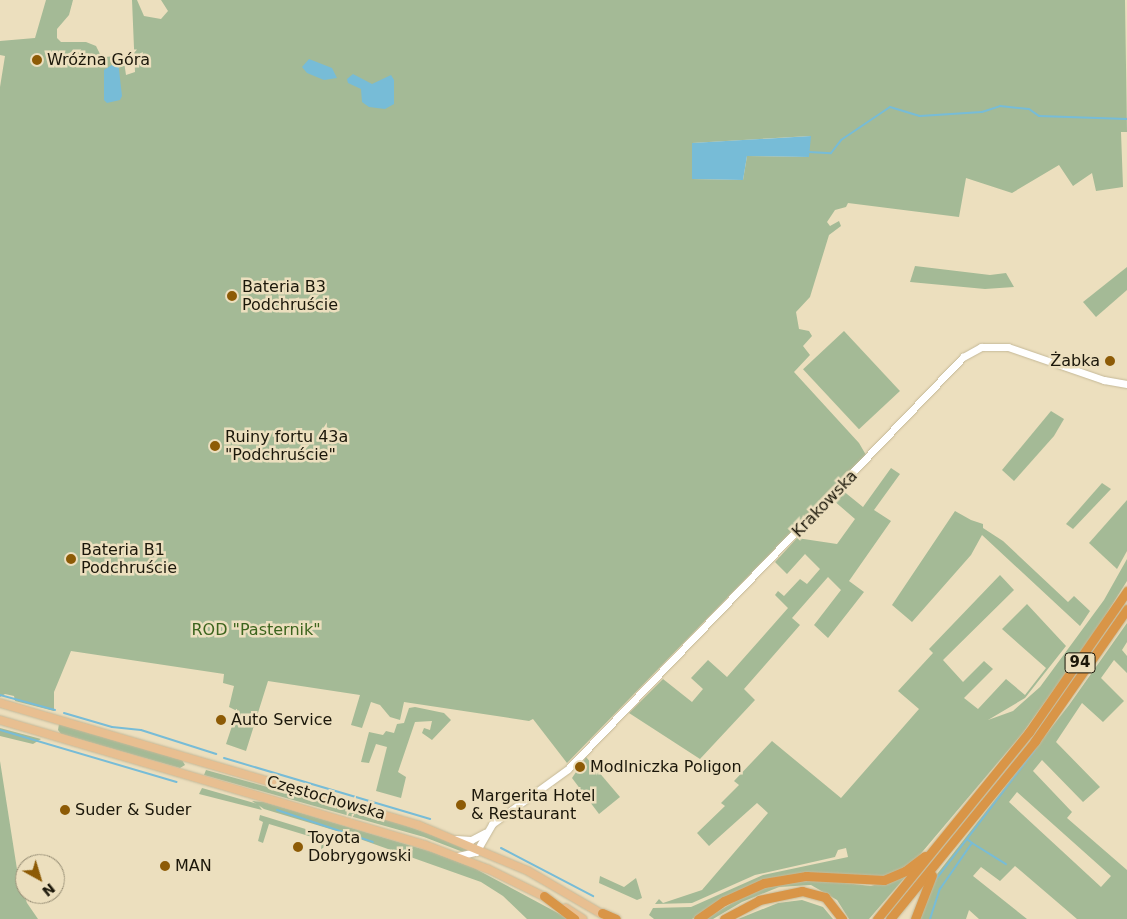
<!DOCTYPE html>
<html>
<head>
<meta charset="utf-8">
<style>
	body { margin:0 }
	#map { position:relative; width:1127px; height:919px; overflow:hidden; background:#ecdfbe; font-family:"DejaVu Sans",sans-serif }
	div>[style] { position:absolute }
	.green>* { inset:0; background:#a4ba96; transform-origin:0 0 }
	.water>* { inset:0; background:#77bcd7 }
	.stream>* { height:2px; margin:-1px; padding:0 1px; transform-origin:1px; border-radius:1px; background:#77bcd7 }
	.roads { filter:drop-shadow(0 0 1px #c5b998) drop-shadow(0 0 1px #c5b998) }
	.secondary>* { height:7px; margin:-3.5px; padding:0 3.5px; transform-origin:3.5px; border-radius:3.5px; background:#fff }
	.primary>* { height:8px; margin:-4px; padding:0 4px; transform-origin:4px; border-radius:4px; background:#e8bf91 }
	.highway>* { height:9px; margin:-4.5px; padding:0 4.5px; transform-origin:4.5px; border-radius:4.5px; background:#d99547 }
	.dots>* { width:14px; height:14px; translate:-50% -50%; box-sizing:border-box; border:2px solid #ecdfbe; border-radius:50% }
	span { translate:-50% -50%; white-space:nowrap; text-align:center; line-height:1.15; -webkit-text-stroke:5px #ecdfbe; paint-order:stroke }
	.shield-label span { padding:1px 4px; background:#ecdfbe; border:1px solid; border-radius:4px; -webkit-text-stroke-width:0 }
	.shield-label { font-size:15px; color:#1b170a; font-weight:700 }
	.poi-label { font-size:16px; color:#1b170a }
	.left { translate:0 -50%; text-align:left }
	.right { translate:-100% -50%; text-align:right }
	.street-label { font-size:16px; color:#1b170a }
	.park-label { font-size:16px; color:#3c641d }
	.north { position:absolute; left:15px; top:854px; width:50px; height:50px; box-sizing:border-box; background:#ecdfbe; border:1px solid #988f76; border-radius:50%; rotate:141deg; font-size:14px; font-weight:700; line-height:20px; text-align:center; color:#1b170a }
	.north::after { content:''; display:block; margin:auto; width:18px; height:22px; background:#8d5b06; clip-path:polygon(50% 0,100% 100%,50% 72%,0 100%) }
</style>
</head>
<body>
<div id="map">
	<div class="green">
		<div style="clip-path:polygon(evenodd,46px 0,73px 0,69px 15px,57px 29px,57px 38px,61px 42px,86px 42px,96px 46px,101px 56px,106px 57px,123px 55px,126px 75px,135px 72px,132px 0,137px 0,144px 16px,161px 19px,168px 11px,161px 0,1125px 0,1127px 132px,1121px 132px,1123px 187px,1096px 191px,1092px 173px,1073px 186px,1059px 165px,1012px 193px,966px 178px,959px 217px,848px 203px,846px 207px,835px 210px,827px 222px,830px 226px,839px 221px,841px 226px,829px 235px,810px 297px,796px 312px,799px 329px,809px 331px,812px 336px,803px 346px,810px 355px,794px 372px,859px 443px,866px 455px,567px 763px,533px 719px,529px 721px,404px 702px,400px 720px,390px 717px,380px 705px,371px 702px,362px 728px,351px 725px,360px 695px,268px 681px,246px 751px,226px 744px,237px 711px,229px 707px,234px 686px,223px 683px,224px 674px,71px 651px,54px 692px,54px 711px,15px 701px,14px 696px,5px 694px,0 697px,0 87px,5px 56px,0 55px,0 41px,35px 38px,46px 0,810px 136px,808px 157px,747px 156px,743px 180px,692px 179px,692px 143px,810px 136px)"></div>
		<div style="clip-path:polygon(915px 266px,990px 275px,1006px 273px,1014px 287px,985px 289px,910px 282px)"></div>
		<div style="clip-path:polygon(1127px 267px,1127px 290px,1096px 317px,1083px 302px)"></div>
		<div style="left:844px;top:331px;width:82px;height:56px;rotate:47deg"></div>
		<div style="clip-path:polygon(1051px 411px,1064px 419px,1054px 436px,1014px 481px,1002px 470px)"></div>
		<div style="clip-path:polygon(891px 468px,900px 474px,874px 510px,891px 521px,849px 581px,864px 592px,828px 638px,814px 625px,841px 590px,828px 577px,792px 618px,800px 625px,744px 689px,755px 700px,700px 759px,629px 713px,663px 679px,692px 702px,703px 689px,691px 678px,708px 660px,727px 677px,788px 608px,775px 595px,778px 591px,784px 596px,800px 579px,807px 584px,820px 569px,805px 554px,787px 574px,775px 562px,797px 538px,837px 544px,855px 519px,833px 500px,842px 490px,863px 507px)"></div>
		<div style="clip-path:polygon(1102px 483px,1111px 489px,1073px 529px,1066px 524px)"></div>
		<div style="clip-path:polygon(1127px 500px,1127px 551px,1117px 569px,1089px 543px)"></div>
		<div style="clip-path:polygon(955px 511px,971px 520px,983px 524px,983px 528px,1003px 541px,1068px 602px,1074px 596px,1090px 611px,1080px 626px,982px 535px,971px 555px,912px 622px,892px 605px)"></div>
		<div style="clip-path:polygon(1127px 559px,1127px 581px,1093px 635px,1022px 734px,912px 864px,886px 876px,782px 876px,692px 919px,654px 919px,649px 915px,653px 908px,691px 907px,763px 875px,848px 857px,846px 848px,838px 850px,835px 857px,755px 875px,692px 903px,655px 904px,659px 899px,663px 903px,702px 890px,768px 813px,757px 803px,709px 846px,697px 833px,725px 806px,721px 803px,739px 785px,734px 781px,772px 741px,841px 798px,919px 709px,898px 691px,933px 653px,929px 649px,1000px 575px,1014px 590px,943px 660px,963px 682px,984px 661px,993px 669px,964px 698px,978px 709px,1006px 679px,1025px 695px,1046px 668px,1002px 629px,1027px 604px,1066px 646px,1025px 698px,988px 720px,1013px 711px,1040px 687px,1104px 600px)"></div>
		<div style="clip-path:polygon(evenodd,1127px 623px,1127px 642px,1122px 650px,1127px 656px,1127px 673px,1114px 660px,1101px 678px,1124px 701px,1103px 722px,1082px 703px,1056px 742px,1100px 787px,1083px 802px,1042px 760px,1033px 771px,1072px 812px,1067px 818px,1127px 870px,1127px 919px,1077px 919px,1015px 866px,1000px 881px,981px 867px,973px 876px,1027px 919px,979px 919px,969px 910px,966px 919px,918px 919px,937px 874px,1069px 705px,1127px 623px,1017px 792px,1111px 876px,1101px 887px,1009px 802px,1017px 792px)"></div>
		<div style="clip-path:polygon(415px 707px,444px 713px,451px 720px,432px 740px,422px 733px,424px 728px,430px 730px,432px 721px,415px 722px,398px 772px,406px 777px,401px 798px,376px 791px,387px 747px,376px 744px,369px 763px,361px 762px,369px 732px,383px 735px,386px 731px,394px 733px,397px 724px,404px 723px,409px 708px)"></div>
		<div style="clip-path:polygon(59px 724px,182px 760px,185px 765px,180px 768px,61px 734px,58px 730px)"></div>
		<div style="clip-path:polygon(0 728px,41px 739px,33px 744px,0 736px)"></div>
		<div style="clip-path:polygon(586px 757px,620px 797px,599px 814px,572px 778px)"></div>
		<div style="clip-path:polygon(0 761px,19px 882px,27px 903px,38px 919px,0 919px)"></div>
		<div style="clip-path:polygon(206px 770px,395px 822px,472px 849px,463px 852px,424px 837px,204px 775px)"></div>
		<div style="clip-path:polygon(202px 788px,258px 804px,262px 810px,199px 794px)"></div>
		<div style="clip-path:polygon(252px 801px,264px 802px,432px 852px,474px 868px,569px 919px,527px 919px,503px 896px,481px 882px,340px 832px,264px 809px)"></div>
		<div style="clip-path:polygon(260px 815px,325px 835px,325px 847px,321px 849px,322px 840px,269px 824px,263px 843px,258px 841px,263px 822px,259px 820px)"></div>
		<div style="clip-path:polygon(907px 875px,869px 919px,849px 919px,837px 900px,811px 885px,779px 887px,742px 902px,713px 919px,705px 919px,753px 891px,777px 884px,818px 880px,871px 886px)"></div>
		<div style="clip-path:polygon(600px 876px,624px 887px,636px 878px,642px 898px,637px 900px,599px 883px)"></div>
		<div style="clip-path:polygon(802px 900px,823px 907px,833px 919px,738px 919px,778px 903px)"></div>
	</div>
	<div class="water">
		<div style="clip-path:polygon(309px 59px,332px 68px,337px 78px,324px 80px,307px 73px,302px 67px)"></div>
		<div style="clip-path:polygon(118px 61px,122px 96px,120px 100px,107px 103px,104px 100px,104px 70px)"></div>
		<div style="clip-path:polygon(353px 74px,372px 84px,391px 75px,394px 80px,394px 104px,385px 109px,369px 107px,362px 102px,361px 89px,348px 83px,347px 79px)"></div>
		<div style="clip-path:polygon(811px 136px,809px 157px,747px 156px,743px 180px,692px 179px,692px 143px)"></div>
	</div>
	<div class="stream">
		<div style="left:809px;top:152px;width:22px;rotate:3deg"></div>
		<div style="left:831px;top:153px;width:16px;rotate:-52deg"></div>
		<div style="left:841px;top:140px;width:59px;rotate:-34deg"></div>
		<div style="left:890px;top:107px;width:31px;rotate:17deg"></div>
		<div style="left:920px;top:116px;width:62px;rotate:-3.7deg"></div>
		<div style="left:982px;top:112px;width:19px;rotate:-18deg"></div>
		<div style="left:1000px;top:106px;width:29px;rotate:6deg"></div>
		<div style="left:1029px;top:109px;width:12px;rotate:35deg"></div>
		<div style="left:1039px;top:116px;width:88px;rotate:2deg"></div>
		<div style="left:0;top:695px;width:57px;rotate:15.3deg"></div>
		<div style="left:64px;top:713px;width:50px;rotate:16.3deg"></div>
		<div style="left:112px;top:727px;width:29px;rotate:6deg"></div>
		<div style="left:141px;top:730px;width:79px;rotate:17.7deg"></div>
		<div style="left:0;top:730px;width:184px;rotate:16.4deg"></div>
		<div style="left:224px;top:758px;width:215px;rotate:16.5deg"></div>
		<div style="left:277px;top:810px;width:101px;rotate:18.4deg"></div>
		<div style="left:972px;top:843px;width:40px;rotate:32deg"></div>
		<div style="left:501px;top:848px;width:104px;rotate:27.6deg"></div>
		<div style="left:934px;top:882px;width:166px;rotate:-52.6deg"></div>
		<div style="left:930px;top:919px;width:32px;rotate:-72deg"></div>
		<div style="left:940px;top:889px;width:56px;rotate:-55.2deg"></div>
		<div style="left:972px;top:843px;width:6px;rotate:-141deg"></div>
	</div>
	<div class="roads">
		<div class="secondary">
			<div style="left:456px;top:839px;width:15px;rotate:4deg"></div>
			<div style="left:471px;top:840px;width:16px;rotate:-27deg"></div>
			<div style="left:458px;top:856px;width:18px;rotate:-13deg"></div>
			<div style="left:476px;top:852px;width:32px;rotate:-60deg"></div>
			<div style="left:492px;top:824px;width:94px;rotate:-35.9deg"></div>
			<div style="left:568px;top:769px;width:571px;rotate:-46.21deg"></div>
			<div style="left:963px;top:357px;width:21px;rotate:-29deg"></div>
			<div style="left:981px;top:347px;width:27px"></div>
			<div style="left:1008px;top:347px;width:102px;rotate:19deg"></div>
			<div style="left:1104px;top:380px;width:23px;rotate:10deg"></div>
		</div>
		<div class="primary">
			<div style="left:0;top:703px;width:435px;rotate:16.3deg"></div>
			<div style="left:418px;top:825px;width:119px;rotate:22.7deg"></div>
			<div style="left:528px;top:871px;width:91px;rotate:30.2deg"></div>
			<div style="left:0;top:720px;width:443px;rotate:16.4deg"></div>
			<div style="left:425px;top:845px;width:67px;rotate:20.9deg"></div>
			<div style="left:488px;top:869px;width:68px;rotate:26.2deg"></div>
			<div style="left:566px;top:908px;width:20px;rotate:33deg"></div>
		</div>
		<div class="highway">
			<div style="left:544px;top:896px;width:38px;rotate:37deg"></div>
			<div style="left:602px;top:913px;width:15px;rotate:23deg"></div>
			<div style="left:698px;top:919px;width:32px;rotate:-35deg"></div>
			<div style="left:724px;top:901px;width:44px;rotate:-24.2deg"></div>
			<div style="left:764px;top:883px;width:43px;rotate:-9.5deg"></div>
			<div style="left:806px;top:876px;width:78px;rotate:2.9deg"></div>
			<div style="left:884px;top:880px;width:23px;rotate:-23deg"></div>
			<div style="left:905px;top:871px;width:25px;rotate:-37deg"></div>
			<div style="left:724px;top:919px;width:40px;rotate:-28deg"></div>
			<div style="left:759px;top:900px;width:44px;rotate:-11.8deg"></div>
			<div style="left:802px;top:891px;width:24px;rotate:15deg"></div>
			<div style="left:825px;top:897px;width:28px;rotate:52deg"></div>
			<div style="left:877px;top:919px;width:241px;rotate:-50.9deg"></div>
			<div style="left:1029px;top:732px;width:172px;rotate:-55.2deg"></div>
			<div style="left:890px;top:919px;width:230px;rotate:-50.8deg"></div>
			<div style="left:1035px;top:741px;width:161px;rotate:-55.1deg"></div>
			<div style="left:915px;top:919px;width:47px;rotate:-68.9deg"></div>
		</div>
	</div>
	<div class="dots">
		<div style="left:37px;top:60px;background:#8d5b06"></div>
		<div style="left:232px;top:296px;background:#8d5b06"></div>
		<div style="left:1110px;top:361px;background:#8d5b06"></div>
		<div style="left:215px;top:446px;background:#8d5b06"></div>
		<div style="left:71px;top:559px;background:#8d5b06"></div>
		<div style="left:221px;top:720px;background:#8d5b06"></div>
		<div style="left:580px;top:767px;background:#8d5b06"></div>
		<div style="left:461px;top:805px;background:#8d5b06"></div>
		<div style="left:65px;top:810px;background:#8d5b06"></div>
		<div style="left:298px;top:847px;background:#8d5b06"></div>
		<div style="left:165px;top:866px;background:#8d5b06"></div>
	</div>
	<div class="shield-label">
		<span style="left:1080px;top:663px">94</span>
	</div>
	<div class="poi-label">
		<span class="left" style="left:47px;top:60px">Wróżna Góra</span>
		<span class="left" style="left:242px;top:296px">Bateria B3<br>Podchruście</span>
		<span class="right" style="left:1100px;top:361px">Żabka</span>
		<span class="left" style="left:225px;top:446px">Ruiny fortu 43a<br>"Podchruście"</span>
		<span class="left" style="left:81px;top:559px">Bateria B1<br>Podchruście</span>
		<span class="left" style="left:231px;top:720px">Auto Service</span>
		<span class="left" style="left:590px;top:767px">Modlniczka Poligon</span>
		<span class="left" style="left:471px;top:805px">Margerita Hotel<br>&amp; Restaurant</span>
		<span class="left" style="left:75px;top:810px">Suder &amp; Suder</span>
		<span class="left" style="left:308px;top:847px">Toyota<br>Dobrygowski</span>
		<span class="left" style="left:175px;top:866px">MAN</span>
	</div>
	<div class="street-label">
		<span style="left:825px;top:504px;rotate:-46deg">Krakowska</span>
		<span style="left:326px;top:798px;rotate:16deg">Częstochowska</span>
	</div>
	<div class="park-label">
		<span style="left:256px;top:630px">ROD "Pasternik"</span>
	</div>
	<div class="north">N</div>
</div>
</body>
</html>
